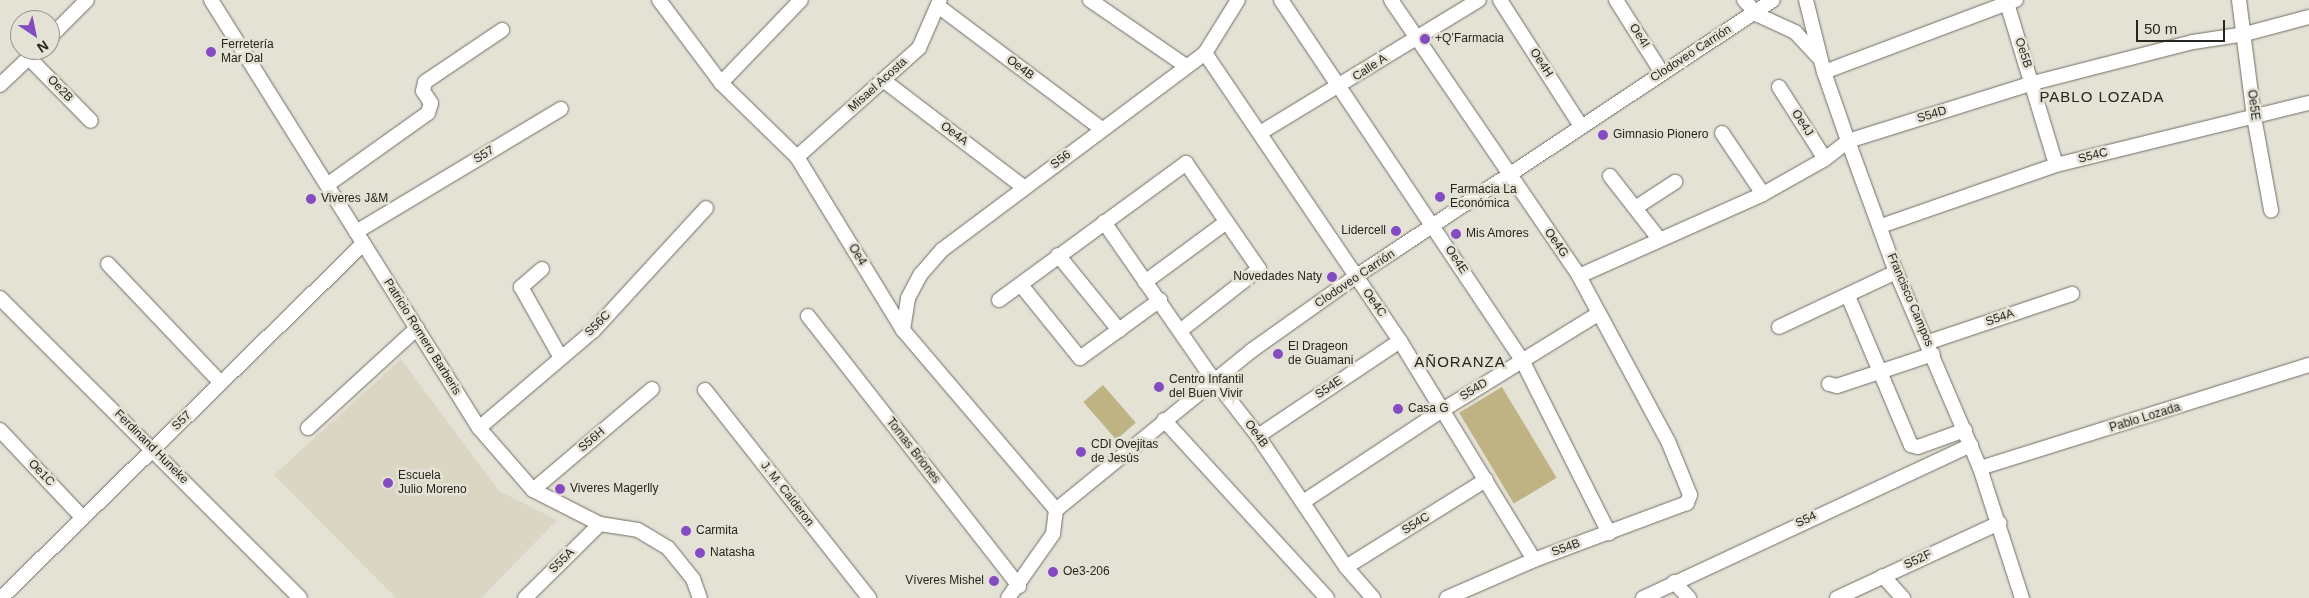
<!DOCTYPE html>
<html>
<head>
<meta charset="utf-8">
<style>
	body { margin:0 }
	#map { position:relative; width:2309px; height:598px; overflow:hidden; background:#e4e1d5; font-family:Arial,sans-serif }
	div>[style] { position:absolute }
	.built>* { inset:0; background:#dbd5c3 }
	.green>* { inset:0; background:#bfb283; transform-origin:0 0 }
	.roads { filter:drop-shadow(0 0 1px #706d63) drop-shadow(0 0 1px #706d63) }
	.minor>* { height:14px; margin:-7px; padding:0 7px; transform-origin:7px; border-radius:7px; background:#fff }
	.dots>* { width:14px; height:14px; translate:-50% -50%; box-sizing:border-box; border:2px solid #e4e1d5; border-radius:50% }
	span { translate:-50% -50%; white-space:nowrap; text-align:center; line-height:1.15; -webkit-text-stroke:5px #e4e1d5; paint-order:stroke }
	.street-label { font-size:12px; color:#262520 }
	.poi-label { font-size:12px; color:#262520 }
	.left { translate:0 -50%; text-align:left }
	.right { translate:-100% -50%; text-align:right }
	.quarter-label { font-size:15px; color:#262520; letter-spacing:1px }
	.north { position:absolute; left:10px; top:10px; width:50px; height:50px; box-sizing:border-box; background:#e4e1d5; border:1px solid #98968d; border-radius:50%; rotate:146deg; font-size:14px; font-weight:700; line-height:20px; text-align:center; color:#262520 }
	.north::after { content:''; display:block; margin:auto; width:18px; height:22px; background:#854bc2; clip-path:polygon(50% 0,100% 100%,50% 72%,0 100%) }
	.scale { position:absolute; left:2136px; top:20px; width:89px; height:22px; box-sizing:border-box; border:2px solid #262520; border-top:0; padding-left:6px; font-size:15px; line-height:18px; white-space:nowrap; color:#262520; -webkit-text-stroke:4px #e4e1d5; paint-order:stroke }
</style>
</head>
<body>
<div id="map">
	<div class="built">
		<div style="clip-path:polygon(401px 359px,499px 491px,557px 520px,481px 598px,396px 598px,274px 475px)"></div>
	</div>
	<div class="green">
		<div style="left:1103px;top:385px;width:50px;height:26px;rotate:49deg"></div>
		<div style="left:1502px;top:387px;width:106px;height:50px;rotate:59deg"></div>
	</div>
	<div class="roads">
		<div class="minor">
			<div style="left:211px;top:0;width:505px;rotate:57.95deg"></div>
			<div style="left:479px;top:428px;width:82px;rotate:48.9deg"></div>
			<div style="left:533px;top:490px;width:75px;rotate:26.9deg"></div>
			<div style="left:600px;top:524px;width:38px;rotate:9deg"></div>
			<div style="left:638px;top:530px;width:35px;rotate:31deg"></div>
			<div style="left:668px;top:548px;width:40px;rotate:51deg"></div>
			<div style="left:693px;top:579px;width:20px;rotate:70deg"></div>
			<div style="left:659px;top:0;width:104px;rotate:53.2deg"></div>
			<div style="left:721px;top:83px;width:106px;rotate:44.2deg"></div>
			<div style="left:797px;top:157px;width:203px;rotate:58.5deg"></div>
			<div style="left:903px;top:330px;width:236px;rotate:49.6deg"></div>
			<div style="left:1090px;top:0;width:116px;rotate:34.5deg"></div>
			<div style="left:1281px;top:0;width:433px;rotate:56.2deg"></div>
			<div style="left:1522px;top:360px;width:194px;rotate:63.3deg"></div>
			<div style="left:1391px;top:0;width:334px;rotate:55.7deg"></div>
			<div style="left:1579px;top:276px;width:187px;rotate:61.7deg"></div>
			<div style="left:1668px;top:441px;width:58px;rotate:67.8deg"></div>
			<div style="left:1690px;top:495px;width:9px;rotate:111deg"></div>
			<div style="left:1687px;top:503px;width:163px;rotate:159.6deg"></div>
			<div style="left:1534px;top:560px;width:95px;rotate:156.4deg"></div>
			<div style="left:1500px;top:0;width:150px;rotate:57.3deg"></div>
			<div style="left:1616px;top:0;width:86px;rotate:57.8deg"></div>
			<div style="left:1744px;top:0;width:21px;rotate:47deg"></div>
			<div style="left:1758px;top:15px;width:41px;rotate:24.7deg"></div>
			<div style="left:1795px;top:32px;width:37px;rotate:47deg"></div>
			<div style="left:1806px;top:0;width:74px;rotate:76deg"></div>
			<div style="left:1824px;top:72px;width:73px;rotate:70.8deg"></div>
			<div style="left:1848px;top:141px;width:140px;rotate:69.9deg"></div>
			<div style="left:1896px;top:272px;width:213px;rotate:66.8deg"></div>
			<div style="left:1980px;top:468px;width:137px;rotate:72.1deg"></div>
			<div style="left:2006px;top:0;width:172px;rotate:73.1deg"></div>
			<div style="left:2239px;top:0;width:118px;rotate:82.7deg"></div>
			<div style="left:2254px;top:117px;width:95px;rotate:79.6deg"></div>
			<div style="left:938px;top:6px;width:205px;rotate:36.9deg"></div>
			<div style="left:50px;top:37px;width:52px;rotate:-45deg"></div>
			<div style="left:1205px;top:53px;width:348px;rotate:55.9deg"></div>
			<div style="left:1400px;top:341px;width:257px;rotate:58.5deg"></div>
			<div style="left:29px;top:58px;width:88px;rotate:45.5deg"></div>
			<div style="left:1824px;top:72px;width:205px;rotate:-20.6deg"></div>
			<div style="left:883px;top:80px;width:178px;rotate:37.3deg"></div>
			<div style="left:721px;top:83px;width:115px;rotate:-46.1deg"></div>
			<div style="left:0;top:85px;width:51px;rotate:-43.4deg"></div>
			<div style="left:1779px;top:87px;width:85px;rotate:57.4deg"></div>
			<div style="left:1260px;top:133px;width:256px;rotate:-31.3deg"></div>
			<div style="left:1722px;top:133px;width:73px;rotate:56.1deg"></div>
			<div style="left:797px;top:157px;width:164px;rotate:-41.8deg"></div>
			<div style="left:919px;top:48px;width:52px;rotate:-66.4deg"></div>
			<div style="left:1610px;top:176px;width:81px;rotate:52deg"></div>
			<div style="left:327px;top:185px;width:124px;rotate:-35.5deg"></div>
			<div style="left:428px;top:113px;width:10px;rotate:-73deg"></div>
			<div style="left:431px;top:103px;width:14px;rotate:-124deg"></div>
			<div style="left:423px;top:91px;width:9px;rotate:-77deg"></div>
			<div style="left:425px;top:82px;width:93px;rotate:-34deg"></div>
			<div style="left:1635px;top:208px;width:48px;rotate:-33deg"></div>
			<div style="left:1104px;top:222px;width:178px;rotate:55.3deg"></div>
			<div style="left:1205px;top:368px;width:86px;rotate:52.1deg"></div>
			<div style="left:1258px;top:436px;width:158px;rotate:56.1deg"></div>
			<div style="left:1346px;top:567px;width:41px;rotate:48.9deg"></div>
			<div style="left:1881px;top:226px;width:185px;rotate:-19.2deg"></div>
			<div style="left:2056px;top:165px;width:260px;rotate:-13.8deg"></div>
			<div style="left:356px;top:232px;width:239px;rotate:-31deg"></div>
			<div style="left:1058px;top:255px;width:97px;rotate:50.9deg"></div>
			<div style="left:108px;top:264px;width:164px;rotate:46.5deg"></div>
			<div style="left:542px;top:269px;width:28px;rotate:139deg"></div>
			<div style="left:521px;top:287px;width:81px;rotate:60.6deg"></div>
			<div style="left:1579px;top:276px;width:201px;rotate:-24deg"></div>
			<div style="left:1763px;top:194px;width:71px;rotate:-29.4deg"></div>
			<div style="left:1825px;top:159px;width:29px;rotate:-38deg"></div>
			<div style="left:1848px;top:141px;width:194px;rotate:-17.4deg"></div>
			<div style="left:2033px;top:83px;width:165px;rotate:-14.4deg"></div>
			<div style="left:2193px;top:42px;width:53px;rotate:-8.7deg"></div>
			<div style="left:2245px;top:34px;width:66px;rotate:-14.9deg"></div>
			<div style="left:1145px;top:282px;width:99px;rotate:-36.4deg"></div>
			<div style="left:1021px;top:285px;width:94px;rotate:51.1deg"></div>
			<div style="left:1080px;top:358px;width:99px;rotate:-35.9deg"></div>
			<div style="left:1848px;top:296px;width:162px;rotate:67.1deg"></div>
			<div style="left:1911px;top:445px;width:7px;rotate:16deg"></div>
			<div style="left:1918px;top:447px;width:50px;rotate:-19.9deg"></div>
			<div style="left:0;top:298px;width:424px;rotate:45deg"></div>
			<div style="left:999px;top:300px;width:232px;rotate:-36.2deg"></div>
			<div style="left:1186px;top:163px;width:129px;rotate:55.4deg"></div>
			<div style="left:1259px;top:269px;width:100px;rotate:141.9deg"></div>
			<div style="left:808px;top:316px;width:343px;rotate:52deg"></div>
			<div style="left:1779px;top:327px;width:129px;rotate:-25.2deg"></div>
			<div style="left:903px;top:330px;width:32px;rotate:-81deg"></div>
			<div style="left:908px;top:298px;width:27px;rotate:-62deg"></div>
			<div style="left:921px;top:274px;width:32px;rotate:-49deg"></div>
			<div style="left:942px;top:250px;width:329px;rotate:-36.8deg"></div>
			<div style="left:1205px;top:53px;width:62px;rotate:-58.1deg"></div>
			<div style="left:1929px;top:342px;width:151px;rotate:-18.6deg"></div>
			<div style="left:1829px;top:384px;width:8px;rotate:14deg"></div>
			<div style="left:1837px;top:386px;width:101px;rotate:-18.4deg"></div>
			<div style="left:705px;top:390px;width:265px;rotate:51.7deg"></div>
			<div style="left:1164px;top:420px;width:241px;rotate:47.5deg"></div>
			<div style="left:308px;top:428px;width:148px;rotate:-42.5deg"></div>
			<div style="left:479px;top:428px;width:150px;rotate:-40.4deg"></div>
			<div style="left:593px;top:331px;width:167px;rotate:-47.4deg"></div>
			<div style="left:0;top:430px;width:120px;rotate:46.7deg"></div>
			<div style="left:1258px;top:436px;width:171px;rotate:-33.8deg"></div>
			<div style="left:1980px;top:468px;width:345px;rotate:-17.4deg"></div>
			<div style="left:533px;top:490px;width:156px;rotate:-40.3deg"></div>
			<div style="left:1303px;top:502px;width:169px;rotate:-33.4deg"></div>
			<div style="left:1444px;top:409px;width:181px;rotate:-31.7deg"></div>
			<div style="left:1346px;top:567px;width:165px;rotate:-31.9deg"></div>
			<div style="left:1883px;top:576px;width:30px;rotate:48deg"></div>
			<div style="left:1674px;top:582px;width:22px;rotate:47deg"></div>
			<div style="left:1px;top:598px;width:506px;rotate:-44.36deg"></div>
			<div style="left:525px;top:598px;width:105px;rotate:-44.6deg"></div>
			<div style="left:1008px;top:598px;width:78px;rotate:-54.9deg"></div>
			<div style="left:1053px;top:534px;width:24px;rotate:-83deg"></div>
			<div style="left:1056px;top:510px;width:252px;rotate:-39.2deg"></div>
			<div style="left:1251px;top:351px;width:128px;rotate:-35.4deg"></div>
			<div style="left:1355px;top:277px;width:501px;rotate:-33.53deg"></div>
			<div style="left:1643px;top:598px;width:362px;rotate:-25deg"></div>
			<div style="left:1837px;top:598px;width:179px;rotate:-24.8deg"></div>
		</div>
	</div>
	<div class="dots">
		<div style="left:1425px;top:39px;background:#854bc2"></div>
		<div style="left:211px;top:52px;background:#854bc2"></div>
		<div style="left:1603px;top:135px;background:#854bc2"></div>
		<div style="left:1440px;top:197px;background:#854bc2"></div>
		<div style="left:311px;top:199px;background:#854bc2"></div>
		<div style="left:1396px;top:231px;background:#854bc2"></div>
		<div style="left:1456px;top:234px;background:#854bc2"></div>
		<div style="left:1332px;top:277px;background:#854bc2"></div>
		<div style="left:1278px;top:354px;background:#854bc2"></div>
		<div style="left:1159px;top:387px;background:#854bc2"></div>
		<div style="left:1398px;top:409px;background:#854bc2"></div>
		<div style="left:1081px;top:452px;background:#854bc2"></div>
		<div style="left:388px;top:483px;background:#854bc2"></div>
		<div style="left:560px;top:489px;background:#854bc2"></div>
		<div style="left:686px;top:531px;background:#854bc2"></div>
		<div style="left:700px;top:553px;background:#854bc2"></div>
		<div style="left:1053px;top:572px;background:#854bc2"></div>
		<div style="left:994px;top:581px;background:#854bc2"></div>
	</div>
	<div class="street-label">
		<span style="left:1639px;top:36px;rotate:57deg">Oe4I</span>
		<span style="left:2023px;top:53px;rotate:72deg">Oe5B</span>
		<span style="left:1691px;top:54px;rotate:-33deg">Clodoveo Carrión</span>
		<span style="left:1541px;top:63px;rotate:57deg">Oe4H</span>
		<span style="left:1020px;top:68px;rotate:37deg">Oe4B</span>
		<span style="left:1370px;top:68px;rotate:-33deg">Calle A</span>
		<span style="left:878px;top:85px;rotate:-42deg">Misael Acosta</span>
		<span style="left:60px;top:89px;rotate:46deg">Oe2B</span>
		<span style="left:2253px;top:105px;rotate:83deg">Oe5E</span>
		<span style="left:1932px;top:115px;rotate:-17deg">S54D</span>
		<span style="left:1802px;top:123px;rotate:57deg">Oe4J</span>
		<span style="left:954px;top:134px;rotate:37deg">Oe4A</span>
		<span style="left:484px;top:155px;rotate:-31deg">S57</span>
		<span style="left:2093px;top:156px;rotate:-14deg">S54C</span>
		<span style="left:1061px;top:160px;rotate:-37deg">S56</span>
		<span style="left:1556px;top:243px;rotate:55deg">Oe4G</span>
		<span style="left:857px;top:255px;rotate:59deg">Oe4</span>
		<span style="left:1456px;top:260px;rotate:57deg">Oe4E</span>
		<span style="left:1355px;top:279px;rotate:-34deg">Clodoveo Carrión</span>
		<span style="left:1910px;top:300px;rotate:67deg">Francisco Campos</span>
		<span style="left:1374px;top:303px;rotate:55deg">Oe4C</span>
		<span style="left:2000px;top:318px;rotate:-19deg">S54A</span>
		<span style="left:598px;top:324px;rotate:-45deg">S56C</span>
		<span style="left:422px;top:337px;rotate:58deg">Patricio Romero Barberis</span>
		<span style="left:1329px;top:388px;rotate:-34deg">S54E</span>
		<span style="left:1474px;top:390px;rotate:-32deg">S54D</span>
		<span style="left:2145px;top:418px;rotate:-17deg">Pablo Lozada</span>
		<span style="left:182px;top:421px;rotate:-44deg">S57</span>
		<span style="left:1256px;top:434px;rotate:54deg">Oe4B</span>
		<span style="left:592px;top:440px;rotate:-40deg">S56H</span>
		<span style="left:151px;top:447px;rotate:45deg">Ferdinand Huneke</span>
		<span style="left:913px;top:451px;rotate:52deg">Tomas Briones</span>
		<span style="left:41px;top:473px;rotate:46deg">Oe1C</span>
		<span style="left:787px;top:494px;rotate:52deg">J. M. Calderon</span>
		<span style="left:1806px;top:520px;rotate:-25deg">S54</span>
		<span style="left:1416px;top:524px;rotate:-32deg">S54C</span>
		<span style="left:1566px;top:548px;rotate:-20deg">S54B</span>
		<span style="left:1918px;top:560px;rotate:-25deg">S52F</span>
		<span style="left:562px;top:561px;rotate:-45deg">S55A</span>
	</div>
	<div class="poi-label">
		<span class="left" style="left:1435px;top:39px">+Q’Farmacia</span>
		<span class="left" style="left:221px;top:52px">Ferretería<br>Mar Dal</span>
		<span class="left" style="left:1613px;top:135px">Gimnasio Pionero</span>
		<span class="left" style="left:1450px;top:197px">Farmacia La<br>Económica</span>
		<span class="left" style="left:321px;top:199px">Viveres J&amp;M</span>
		<span class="right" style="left:1386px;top:231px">Lidercell</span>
		<span class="left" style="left:1466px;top:234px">Mis Amores</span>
		<span class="right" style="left:1322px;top:277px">Novedades Naty</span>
		<span class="left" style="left:1288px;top:354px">El Drageon<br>de Guamani</span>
		<span class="left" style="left:1169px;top:387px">Centro Infantil<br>del Buen Vivir</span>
		<span class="left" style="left:1408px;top:409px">Casa G</span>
		<span class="left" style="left:1091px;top:452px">CDI Ovejitas<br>de Jesús</span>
		<span class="left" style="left:398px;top:483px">Escuela<br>Julio Moreno</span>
		<span class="left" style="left:570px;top:489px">Viveres Magerlly</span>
		<span class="left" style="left:696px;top:531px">Carmita</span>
		<span class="left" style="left:710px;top:553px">Natasha</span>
		<span class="left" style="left:1063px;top:572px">Oe3-206</span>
		<span class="right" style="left:984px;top:581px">Víveres Mishel</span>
	</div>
	<div class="quarter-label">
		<span style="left:2102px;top:97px">PABLO LOZADA</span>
		<span style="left:1460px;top:362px">AÑORANZA</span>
	</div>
	<div class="north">N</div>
	<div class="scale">50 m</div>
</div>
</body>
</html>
